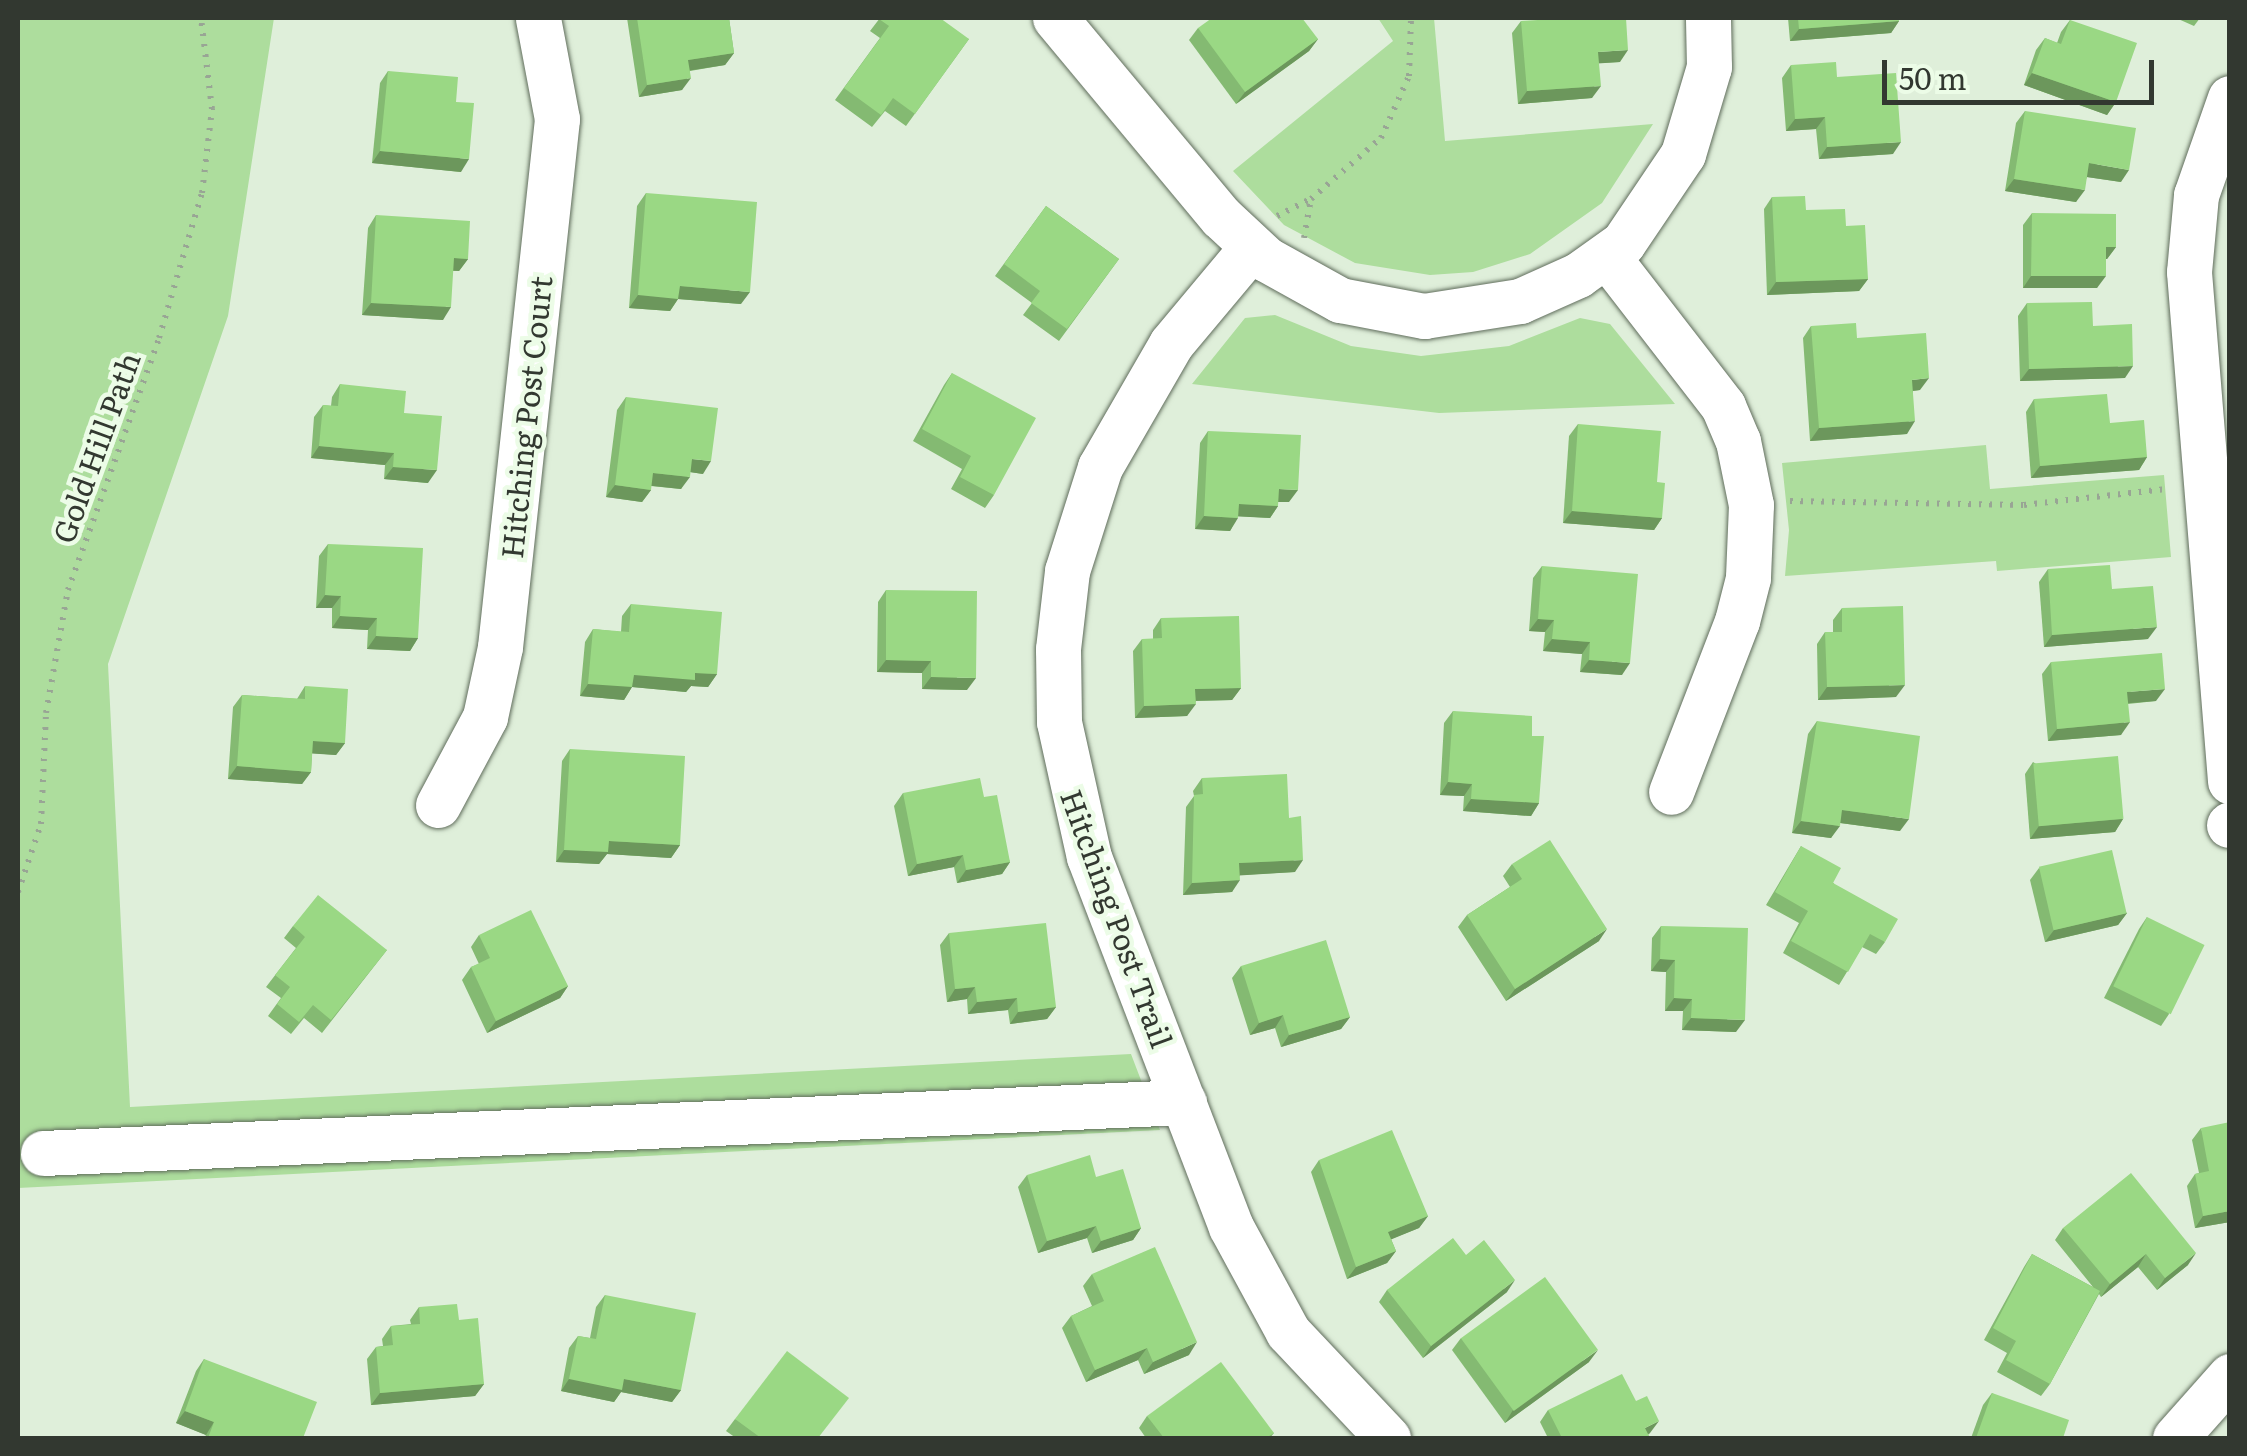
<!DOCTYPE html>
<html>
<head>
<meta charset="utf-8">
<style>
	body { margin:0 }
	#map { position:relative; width:2247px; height:1456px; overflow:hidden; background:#dfefda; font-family:Literata,serif }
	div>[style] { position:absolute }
	.green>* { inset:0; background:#addd9d }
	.path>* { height:6px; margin-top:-3px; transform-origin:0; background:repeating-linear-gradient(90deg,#99a595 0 2.5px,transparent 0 10.5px) }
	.roads { filter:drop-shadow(0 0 2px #606d5c) drop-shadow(0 0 2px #606d5c) }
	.minor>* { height:45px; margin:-22.5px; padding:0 22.5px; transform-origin:22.5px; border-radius:22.5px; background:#fff }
	.wall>* { inset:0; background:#84ba72 }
	.shaded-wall>* { inset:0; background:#6c975c }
	.building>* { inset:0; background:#9ad884; transform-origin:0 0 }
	span { translate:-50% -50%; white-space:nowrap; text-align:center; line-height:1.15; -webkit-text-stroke:9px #ecfce7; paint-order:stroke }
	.street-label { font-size:30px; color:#323830 }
	.frame { position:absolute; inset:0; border:20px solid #323830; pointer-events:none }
	.scale { position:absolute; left:1882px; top:60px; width:272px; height:45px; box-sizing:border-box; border:5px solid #323830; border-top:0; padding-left:12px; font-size:30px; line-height:35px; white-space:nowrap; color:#323830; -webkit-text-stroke:8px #ecfce7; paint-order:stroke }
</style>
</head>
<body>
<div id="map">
	<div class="green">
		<div style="clip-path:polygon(18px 18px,274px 18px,228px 316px,108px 664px,130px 1107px,1131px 1054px,1160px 1130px,18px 1188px)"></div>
		<div style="clip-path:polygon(1378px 18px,1434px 18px,1445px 141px,1653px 124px,1602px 203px,1530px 254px,1473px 272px,1430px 275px,1355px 263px,1284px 225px,1233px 171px,1393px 41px)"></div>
		<div style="clip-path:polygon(1275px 315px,1351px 346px,1421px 356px,1509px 346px,1580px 318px,1610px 324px,1675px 404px,1439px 413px,1192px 384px,1245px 318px)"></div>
		<div style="clip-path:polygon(1986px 445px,1990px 489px,2164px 475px,2171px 557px,1997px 571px,1996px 561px,1785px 576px,1789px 530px,1782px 463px)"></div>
	</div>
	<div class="path">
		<div style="left:1277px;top:216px;width:38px;rotate:-27deg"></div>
		<div style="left:1311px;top:199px;width:93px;rotate:-41.1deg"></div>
		<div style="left:1381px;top:138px;width:68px;rotate:-65.7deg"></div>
		<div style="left:1409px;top:76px;width:58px;rotate:-88deg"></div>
		<div style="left:1304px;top:238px;width:40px;rotate:-80deg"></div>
		<div style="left:1790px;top:501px;width:234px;rotate:1deg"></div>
		<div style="left:2024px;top:505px;width:143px;rotate:-6.4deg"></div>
		<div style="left:18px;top:892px;width:72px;rotate:-71.3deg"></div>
		<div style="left:41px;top:824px;width:111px;rotate:-87.4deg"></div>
		<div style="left:46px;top:713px;width:125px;rotate:-79.9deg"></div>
		<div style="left:68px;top:590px;width:268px;rotate:-70.1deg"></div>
		<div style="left:159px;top:338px;width:151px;rotate:-73.5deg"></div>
		<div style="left:202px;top:193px;width:85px;rotate:-83.2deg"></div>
		<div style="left:212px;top:109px;width:92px;rotate:-96.9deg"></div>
	</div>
	<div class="roads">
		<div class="minor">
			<div style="left:1055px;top:18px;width:259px;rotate:50.2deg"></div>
			<div style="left:1221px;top:217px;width:62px;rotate:43deg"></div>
			<div style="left:1266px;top:259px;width:85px;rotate:29deg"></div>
			<div style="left:1340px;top:300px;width:86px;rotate:10.8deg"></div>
			<div style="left:1424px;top:316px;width:97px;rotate:-8.9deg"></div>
			<div style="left:1520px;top:301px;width:64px;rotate:-24.1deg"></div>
			<div style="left:1578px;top:275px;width:55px;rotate:-35.4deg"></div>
			<div style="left:1623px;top:243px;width:107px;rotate:-56deg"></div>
			<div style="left:1683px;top:154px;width:91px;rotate:-73.4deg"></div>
			<div style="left:1709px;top:67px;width:49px;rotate:-91.2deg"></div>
			<div style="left:2230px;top:98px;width:103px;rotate:109.3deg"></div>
			<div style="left:2196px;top:195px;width:77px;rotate:95.2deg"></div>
			<div style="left:2189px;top:272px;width:511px;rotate:85.39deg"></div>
			<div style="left:1252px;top:247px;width:126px;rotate:129.9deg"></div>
			<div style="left:1171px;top:344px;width:142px;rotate:120deg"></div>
			<div style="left:1100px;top:467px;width:109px;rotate:107.6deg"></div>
			<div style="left:1067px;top:571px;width:79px;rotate:96.6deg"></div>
			<div style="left:1058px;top:649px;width:73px;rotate:89.2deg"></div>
			<div style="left:1059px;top:722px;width:138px;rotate:77.5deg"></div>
			<div style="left:1089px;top:857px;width:396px;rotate:69deg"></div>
			<div style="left:1231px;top:1227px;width:119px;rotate:61.5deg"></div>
			<div style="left:1288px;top:1332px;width:146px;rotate:46.7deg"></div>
			<div style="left:1607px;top:256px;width:190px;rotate:52.3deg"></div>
			<div style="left:1723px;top:406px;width:38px;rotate:67deg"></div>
			<div style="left:1738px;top:441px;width:65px;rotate:78.5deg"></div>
			<div style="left:1751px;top:505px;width:73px;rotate:92.4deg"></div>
			<div style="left:1748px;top:578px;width:44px;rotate:104.3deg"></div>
			<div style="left:1737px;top:621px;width:183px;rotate:111.1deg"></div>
			<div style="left:438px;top:805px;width:100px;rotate:-61.9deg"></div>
			<div style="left:485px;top:717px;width:72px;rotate:-77.9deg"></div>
			<div style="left:500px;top:647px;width:531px;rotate:-83.84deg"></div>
			<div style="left:557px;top:119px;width:103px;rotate:-100.7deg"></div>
			<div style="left:2229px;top:825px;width:1px;rotate:-45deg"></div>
			<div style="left:43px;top:1153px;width:1142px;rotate:-2.56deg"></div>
			<div style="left:2175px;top:1438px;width:83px;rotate:-48.4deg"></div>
		</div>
	</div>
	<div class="wall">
		<div style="clip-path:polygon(627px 18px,729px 18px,734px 53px,725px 65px,690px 71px,682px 90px,639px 97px)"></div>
		<div style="clip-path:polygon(880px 18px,969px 39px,906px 126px,885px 111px,872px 127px,835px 100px,880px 38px,870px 31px)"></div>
		<div style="clip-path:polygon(1788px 18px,1899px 18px,1899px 21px,1891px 33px,1790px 41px)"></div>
		<div style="clip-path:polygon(2176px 18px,2200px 18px,2194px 26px)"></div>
		<div style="clip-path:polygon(2070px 20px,2116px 102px,2107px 115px,2024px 85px,2036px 50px,2045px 38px,2057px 43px,2061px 32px)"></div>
		<div style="clip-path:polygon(1521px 21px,1620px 62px,1599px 63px,1592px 98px,1518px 104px,1512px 33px)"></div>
		<div style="clip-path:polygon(1198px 28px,1318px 39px,1309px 51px,1236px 104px,1189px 40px)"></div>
		<div style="clip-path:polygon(1791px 65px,1837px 77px,1893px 154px,1819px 159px,1816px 129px,1786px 131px,1782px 78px)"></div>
		<div style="clip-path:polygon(388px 71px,456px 102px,461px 172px,372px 163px,380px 83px)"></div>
		<div style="clip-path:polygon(2025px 111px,2121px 182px,2087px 177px,2076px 202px,2005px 191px,2016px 123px)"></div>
		<div style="clip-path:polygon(646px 193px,741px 304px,678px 299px,670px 311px,629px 308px,637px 206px)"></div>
		<div style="clip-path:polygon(1772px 197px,1846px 226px,1868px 279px,1859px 291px,1767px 295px,1764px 209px)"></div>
		<div style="clip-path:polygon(1046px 206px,1119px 259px,1059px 341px,1023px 315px,1032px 303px,995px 276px)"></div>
		<div style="clip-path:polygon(2032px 213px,2116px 247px,2107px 259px,2106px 259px,2097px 288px,2023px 288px,2023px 225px)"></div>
		<div style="clip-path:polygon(376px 215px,468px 259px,459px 271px,453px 271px,443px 320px,362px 315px,368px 228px)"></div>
		<div style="clip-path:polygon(2027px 303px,2093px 326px,2125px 378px,2020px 381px,2018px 316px)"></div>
		<div style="clip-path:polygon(1811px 326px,1857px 338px,1920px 390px,1913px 391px,1907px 434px,1810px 441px,1803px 338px)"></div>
		<div style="clip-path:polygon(952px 373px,994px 495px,985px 508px,951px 489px,962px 469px,913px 441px,944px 385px)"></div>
		<div style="clip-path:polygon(340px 384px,404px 413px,428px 483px,384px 479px,385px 465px,311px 458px,314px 417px,323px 405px,331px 406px,332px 397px)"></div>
		<div style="clip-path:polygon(626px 397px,703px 474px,690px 472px,681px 489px,651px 486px,651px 490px,642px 502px,606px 497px,617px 410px)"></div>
		<div style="clip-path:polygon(2034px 399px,2110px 423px,2147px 457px,2139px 470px,2031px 478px,2026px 412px)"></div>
		<div style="clip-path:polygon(1578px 424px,1657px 482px,1662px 518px,1654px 530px,1563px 523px,1569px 436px)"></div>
		<div style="clip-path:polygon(1208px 431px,1289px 502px,1278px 502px,1278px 506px,1270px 518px,1238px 516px,1230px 531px,1195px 529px,1200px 443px)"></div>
		<div style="clip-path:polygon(328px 544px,418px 638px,410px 651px,367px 649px,368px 630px,332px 628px,332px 608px,316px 608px,319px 556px)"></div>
		<div style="clip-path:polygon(1542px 566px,1622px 675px,1580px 672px,1582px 654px,1543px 651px,1545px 632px,1529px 631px,1533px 578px)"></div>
		<div style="clip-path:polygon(2048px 569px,2148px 639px,2044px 647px,2039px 582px)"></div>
		<div style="clip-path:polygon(886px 590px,967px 690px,922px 689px,922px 673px,877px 672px,878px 602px)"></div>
		<div style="clip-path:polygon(631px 604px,717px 674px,708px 687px,691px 686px,686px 692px,632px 687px,624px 700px,580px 696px,585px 642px,593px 629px,621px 632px,622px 616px)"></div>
		<div style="clip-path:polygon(1842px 608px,1896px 697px,1818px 700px,1817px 644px,1825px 632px,1833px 632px,1833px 620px)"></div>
		<div style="clip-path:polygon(1161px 618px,1241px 688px,1232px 700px,1196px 701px,1187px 716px,1135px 718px,1133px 651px,1142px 639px,1153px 639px,1153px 630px)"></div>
		<div style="clip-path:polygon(2051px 662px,2156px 701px,2128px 704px,2121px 735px,2048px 741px,2042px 674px)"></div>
		<div style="clip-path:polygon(305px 686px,345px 743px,336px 755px,312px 753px,311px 772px,302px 784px,228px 779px,233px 707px,242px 695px,297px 699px)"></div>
		<div style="clip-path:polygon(1453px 711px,1532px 736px,1539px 803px,1531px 816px,1463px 811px,1464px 796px,1440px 795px,1444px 723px)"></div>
		<div style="clip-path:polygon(1817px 721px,1900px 831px,1840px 823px,1831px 838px,1792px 833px,1808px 734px)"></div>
		<div style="clip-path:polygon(570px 749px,680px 845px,671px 858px,607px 854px,599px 864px,556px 862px,562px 761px)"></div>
		<div style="clip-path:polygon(2033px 762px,2123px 819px,2115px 832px,2030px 839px,2025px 774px)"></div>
		<div style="clip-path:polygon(1202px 778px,1289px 818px,1295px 872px,1240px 875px,1232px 892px,1183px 895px,1186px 807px,1194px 796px,1193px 791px)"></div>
		<div style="clip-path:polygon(903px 793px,984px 797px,1010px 862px,1002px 874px,957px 883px,954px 867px,908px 876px,894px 806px)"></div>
		<div style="clip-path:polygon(1801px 846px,1885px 942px,1876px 954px,1862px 947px,1839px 985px,1783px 953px,1799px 923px,1766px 905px)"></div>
		<div style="clip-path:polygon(1512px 864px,1599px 941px,1506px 1001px,1458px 927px,1467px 915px,1510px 887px,1503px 876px)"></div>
		<div style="clip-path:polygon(2039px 868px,2127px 913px,2118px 925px,2045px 942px,2030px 880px)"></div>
		<div style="clip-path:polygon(2147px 917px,2169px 1014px,2161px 1026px,2104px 998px,2139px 929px)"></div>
		<div style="clip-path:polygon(2230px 924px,2230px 1007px,2227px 928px)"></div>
		<div style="clip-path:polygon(293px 926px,387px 950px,322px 1033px,304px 1018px,291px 1034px,268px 1016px,281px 998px,266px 987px,296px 948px,284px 938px)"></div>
		<div style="clip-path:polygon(1661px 926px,1736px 1032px,1682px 1030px,1683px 1011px,1665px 1011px,1666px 972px,1651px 971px,1652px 938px)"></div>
		<div style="clip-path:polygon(949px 933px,1056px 1007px,1047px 1019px,1010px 1024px,1008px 1010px,968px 1014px,967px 999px,947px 1002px,940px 945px)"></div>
		<div style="clip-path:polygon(479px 935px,568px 986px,560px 998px,487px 1033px,462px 980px,471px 967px,479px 964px,471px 947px)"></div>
		<div style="clip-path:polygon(1241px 966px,1350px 1017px,1341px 1029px,1281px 1047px,1275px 1028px,1250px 1035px,1232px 978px)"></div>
		<div style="clip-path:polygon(2201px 1128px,2230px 1222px,2195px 1228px,2187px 1186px,2195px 1174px,2199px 1173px,2192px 1140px)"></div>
		<div style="clip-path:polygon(1319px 1160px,1428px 1216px,1419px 1228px,1391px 1239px,1396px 1251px,1387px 1263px,1347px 1279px,1311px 1172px)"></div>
		<div style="clip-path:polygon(1027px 1175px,1096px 1177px,1141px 1228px,1133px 1240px,1092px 1253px,1087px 1238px,1038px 1253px,1018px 1187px)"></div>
		<div style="clip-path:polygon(2063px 1228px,2188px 1265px,2157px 1290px,2138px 1267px,2101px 1297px,2099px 1294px,2050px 1384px,2041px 1396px,1997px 1372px,2007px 1353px,1984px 1340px,2024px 1267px,2032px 1254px,2093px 1287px,2055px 1240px)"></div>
		<div style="clip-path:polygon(1466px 1255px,1507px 1292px,1423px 1358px,1379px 1302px,1387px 1290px)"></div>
		<div style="clip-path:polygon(1092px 1274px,1189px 1355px,1144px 1374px,1138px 1360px,1086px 1382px,1062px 1328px,1071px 1316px,1092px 1306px,1083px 1286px)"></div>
		<div style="clip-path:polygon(605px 1295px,681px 1390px,672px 1402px,621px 1392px,614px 1402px,561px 1391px,569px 1348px,578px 1336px,590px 1338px,596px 1307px)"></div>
		<div style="clip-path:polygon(419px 1307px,459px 1320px,484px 1384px,475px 1396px,371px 1405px,367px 1359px,376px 1347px,383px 1346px,382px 1339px,391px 1326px,411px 1324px,410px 1320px)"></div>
		<div style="clip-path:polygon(1461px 1338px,1589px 1362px,1505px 1423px,1452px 1350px)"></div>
		<div style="clip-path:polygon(204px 1359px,303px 1438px,204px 1438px,206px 1435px,176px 1423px,196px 1371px)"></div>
		<div style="clip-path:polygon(1992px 1393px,2063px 1438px,1971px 1438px,1983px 1405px)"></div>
		<div style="clip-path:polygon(1548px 1410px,1650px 1433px,1648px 1435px,1650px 1438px,1548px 1438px,1540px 1422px)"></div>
		<div style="clip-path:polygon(1147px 1416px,1274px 1433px,1270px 1438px,1146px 1438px,1139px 1428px)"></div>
		<div style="clip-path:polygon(735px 1419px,819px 1438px,736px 1438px,726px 1431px)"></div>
	</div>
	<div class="shaded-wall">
		<div style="clip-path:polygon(1899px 21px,1891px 33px,1790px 41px,1799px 29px)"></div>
		<div style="clip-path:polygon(1318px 39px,1309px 51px,1236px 104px,1245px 92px)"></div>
		<div style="clip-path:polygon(1628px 50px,1620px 62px,1590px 64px,1598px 52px)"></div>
		<div style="clip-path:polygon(734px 53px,725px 65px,680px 72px,688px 60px)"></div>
		<div style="clip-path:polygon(2032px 73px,2116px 102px,2107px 115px,2024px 85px)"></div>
		<div style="clip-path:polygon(691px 78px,682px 90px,639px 97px,647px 85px)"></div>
		<div style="clip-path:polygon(1601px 86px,1592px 98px,1518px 104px,1527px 91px)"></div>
		<div style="clip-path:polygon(1825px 117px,1816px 129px,1786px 131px,1795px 119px)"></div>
		<div style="clip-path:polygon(1901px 142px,1893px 154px,1819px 159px,1827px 147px)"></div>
		<div style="clip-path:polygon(380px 151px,469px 159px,461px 172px,372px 163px)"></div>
		<div style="clip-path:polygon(2089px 163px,2129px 170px,2121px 182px,2080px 176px)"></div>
		<div style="clip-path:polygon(2014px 179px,2085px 190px,2076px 202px,2005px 191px)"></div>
		<div style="clip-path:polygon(2106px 247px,2116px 247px,2107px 259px,2097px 259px)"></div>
		<div style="clip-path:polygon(454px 258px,468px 259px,459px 271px,446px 270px)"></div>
		<div style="clip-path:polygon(2031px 276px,2106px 276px,2097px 288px,2023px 288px)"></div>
		<div style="clip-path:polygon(1868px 279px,1859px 291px,1767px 295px,1776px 282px)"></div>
		<div style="clip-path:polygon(680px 286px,750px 292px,741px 304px,678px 299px,670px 311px,629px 308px,638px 295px)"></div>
		<div style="clip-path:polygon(371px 303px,451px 307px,443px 320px,362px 315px)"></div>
		<div style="clip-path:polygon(2133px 366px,2125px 378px,2020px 381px,2029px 369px)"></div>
		<div style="clip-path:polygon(1929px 378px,1920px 390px,1903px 392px,1912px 380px)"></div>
		<div style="clip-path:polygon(1915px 421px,1907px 434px,1810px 441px,1819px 428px)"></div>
		<div style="clip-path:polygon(319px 446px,394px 453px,385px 465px,311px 458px)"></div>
		<div style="clip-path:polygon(2147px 457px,2139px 470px,2031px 478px,2040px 466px)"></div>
		<div style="clip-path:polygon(692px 459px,711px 461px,703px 474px,683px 471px)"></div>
		<div style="clip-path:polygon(393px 467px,437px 470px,428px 483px,384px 479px)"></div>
		<div style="clip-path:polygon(653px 473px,690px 477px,681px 489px,644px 485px)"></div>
		<div style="clip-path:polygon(615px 485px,651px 490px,642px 502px,606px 497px)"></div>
		<div style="clip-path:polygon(1279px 489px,1298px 490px,1289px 502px,1270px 502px)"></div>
		<div style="clip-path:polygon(1239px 504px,1278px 506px,1270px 518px,1230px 516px)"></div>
		<div style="clip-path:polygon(1572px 511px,1662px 518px,1654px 530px,1563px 523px)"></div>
		<div style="clip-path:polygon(1204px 516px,1238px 518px,1230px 531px,1195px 529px)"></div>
		<div style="clip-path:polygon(325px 595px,341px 596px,332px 608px,316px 608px)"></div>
		<div style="clip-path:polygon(340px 616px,377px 618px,368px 630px,332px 628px)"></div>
		<div style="clip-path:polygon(1538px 619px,1554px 620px,1545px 632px,1529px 631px)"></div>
		<div style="clip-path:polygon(2157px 627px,2148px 639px,2044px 647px,2052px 635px)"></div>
		<div style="clip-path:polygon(376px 636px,418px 638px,410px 651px,367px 649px)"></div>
		<div style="clip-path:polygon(1552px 639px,1590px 642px,1582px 654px,1543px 651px)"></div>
		<div style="clip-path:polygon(886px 660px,931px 661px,922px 673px,877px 672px)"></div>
		<div style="clip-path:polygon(1589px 660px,1630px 663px,1622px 675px,1580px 672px)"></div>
		<div style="clip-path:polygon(695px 673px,717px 674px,708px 687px,691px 686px,686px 692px,632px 687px,624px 700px,580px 696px,588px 684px,634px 675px)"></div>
		<div style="clip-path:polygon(931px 677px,976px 678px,967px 690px,922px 689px)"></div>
		<div style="clip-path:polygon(1905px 685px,1896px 697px,1818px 700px,1827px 687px)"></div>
		<div style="clip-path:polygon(1241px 688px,1232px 700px,1186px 701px,1195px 689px)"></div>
		<div style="clip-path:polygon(2165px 689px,2156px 701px,2118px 704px,2127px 692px)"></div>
		<div style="clip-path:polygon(1196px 704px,1187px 716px,1135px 718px,1144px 706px)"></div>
		<div style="clip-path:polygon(2130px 722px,2121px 735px,2048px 741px,2057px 729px)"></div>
		<div style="clip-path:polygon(313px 741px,345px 743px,336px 755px,304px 753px)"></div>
		<div style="clip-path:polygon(237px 766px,311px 772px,302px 784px,228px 779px)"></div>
		<div style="clip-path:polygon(1448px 782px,1472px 784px,1464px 796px,1440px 795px)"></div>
		<div style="clip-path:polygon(1471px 799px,1539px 803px,1531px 816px,1463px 811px)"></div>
		<div style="clip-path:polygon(1842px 810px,1909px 819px,1900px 831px,1833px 822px)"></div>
		<div style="clip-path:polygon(2123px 819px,2115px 832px,2030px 839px,2039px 826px)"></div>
		<div style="clip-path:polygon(1801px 821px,1840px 826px,1831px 838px,1792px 833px)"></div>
		<div style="clip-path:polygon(609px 841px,680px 845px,671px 858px,607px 854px,599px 864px,556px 862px,564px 850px)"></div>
		<div style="clip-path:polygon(963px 855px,954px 867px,908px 876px,917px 864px)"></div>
		<div style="clip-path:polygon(1303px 860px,1295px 872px,1231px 876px,1239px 863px)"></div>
		<div style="clip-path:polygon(1010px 862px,1002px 874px,957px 883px,966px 870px)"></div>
		<div style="clip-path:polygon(1240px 880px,1232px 892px,1183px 895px,1192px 883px)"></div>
		<div style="clip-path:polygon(2127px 913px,2118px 925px,2045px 942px,2054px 930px)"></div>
		<div style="clip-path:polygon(1607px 929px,1599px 941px,1506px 1001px,1515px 989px)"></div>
		<div style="clip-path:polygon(1660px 959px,1675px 960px,1666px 972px,1651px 971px)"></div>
		<div style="clip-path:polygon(568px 986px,560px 998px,487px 1033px,496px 1021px)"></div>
		<div style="clip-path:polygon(975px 987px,967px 999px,947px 1002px,955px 989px)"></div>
		<div style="clip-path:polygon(1017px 998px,1008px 1010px,968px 1014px,977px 1002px)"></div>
		<div style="clip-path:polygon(1674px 998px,1692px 999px,1683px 1011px,1665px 1011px)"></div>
		<div style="clip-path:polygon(1056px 1007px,1047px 1019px,1010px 1024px,1018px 1012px)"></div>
		<div style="clip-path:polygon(1283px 1015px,1275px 1028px,1250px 1035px,1259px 1023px)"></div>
		<div style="clip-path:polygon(1350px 1017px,1341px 1029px,1281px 1047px,1289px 1035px)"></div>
		<div style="clip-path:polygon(1691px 1018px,1745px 1020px,1736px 1032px,1682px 1030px)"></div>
		<div style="clip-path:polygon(2230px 1211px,2230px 1222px,2195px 1228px,2203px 1216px)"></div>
		<div style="clip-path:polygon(1428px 1216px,1419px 1228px,1380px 1244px,1388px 1232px)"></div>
		<div style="clip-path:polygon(1096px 1226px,1087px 1238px,1038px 1253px,1047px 1241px)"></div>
		<div style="clip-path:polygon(1141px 1228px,1133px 1240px,1092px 1253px,1101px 1241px)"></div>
		<div style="clip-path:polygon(1396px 1251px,1387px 1263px,1347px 1279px,1356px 1267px)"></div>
		<div style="clip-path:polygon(2196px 1253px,2188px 1265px,2157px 1290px,2165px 1278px)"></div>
		<div style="clip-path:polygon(2146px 1254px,2138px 1267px,2101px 1297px,2110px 1284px)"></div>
		<div style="clip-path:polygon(1515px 1280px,1507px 1292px,1423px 1358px,1431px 1346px)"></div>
		<div style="clip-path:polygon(1197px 1342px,1189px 1355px,1144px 1374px,1153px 1362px)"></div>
		<div style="clip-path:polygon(1147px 1348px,1138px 1360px,1086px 1382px,1095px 1370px)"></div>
		<div style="clip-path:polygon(1598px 1350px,1589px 1362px,1505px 1423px,1513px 1410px)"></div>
		<div style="clip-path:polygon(569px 1379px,624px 1379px,681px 1390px,672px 1402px,621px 1392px,614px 1402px,561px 1391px)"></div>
		<div style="clip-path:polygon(484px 1384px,475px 1396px,371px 1405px,380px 1393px)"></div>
		<div style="clip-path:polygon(185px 1411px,214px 1422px,206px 1435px,176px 1423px)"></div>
		<div style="clip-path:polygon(1659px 1421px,1650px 1433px,1640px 1438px,1645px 1428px)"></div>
	</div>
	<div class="building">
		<div style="clip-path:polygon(637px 18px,729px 18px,734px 53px,688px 60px,691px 78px,647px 85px)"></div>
		<div style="clip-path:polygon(880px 18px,940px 18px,969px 39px,915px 114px,893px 98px,881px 115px,844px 88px,889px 26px,879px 19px)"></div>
		<div style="clip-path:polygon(1212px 18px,1302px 18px,1318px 39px,1245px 92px,1198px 28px)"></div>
		<div style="clip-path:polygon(1571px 18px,1626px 18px,1628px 50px,1598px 52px,1601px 86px,1527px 91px,1521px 21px)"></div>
		<div style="clip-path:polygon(1798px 18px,1899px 18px,1899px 21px,1799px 29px)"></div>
		<div style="clip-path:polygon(2070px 20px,2137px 43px,2116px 102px,2032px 73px,2045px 38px,2061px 44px)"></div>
		<div style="clip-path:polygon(1836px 62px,1837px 77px,1896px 73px,1901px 142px,1827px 147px,1825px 117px,1795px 119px,1791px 65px)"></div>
		<div style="clip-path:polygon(388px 71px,458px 77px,456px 102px,474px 103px,469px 159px,380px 151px)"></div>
		<div style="clip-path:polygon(2025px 111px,2136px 128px,2129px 170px,2089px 163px,2085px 190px,2014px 179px)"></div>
		<div style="clip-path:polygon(646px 193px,757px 202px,750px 292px,680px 286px,678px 299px,638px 295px)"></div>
		<div style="clip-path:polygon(1805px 196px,1806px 210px,1845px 209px,1846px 226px,1865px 225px,1868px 279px,1776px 282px,1772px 197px)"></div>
		<div style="clip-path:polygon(1046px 206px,1119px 259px,1067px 329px,1031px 303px,1040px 291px,1004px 264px)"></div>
		<div style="clip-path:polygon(2032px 213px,2116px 214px,2116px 247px,2106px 247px,2106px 276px,2031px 276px)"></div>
		<div style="clip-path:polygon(376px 215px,470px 221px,468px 259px,454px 258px,451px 307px,371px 303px)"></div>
		<div style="clip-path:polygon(2092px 302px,2093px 326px,2132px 324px,2133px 366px,2029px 369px,2027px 303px)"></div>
		<div style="clip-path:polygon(1856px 323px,1857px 338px,1926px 333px,1929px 378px,1912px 380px,1915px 421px,1819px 428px,1811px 326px)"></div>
		<div style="clip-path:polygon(952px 373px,1036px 418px,994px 495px,960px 477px,971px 456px,922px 429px)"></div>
		<div style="clip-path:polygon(340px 384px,406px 391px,404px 413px,442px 416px,437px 470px,393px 467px,394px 453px,319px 446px,323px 405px,338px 406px)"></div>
		<div style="clip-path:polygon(2107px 394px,2110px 423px,2144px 420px,2147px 457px,2040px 466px,2034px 399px)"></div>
		<div style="clip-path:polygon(626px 397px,718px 408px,711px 461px,692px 459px,690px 477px,653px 473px,651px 490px,615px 485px)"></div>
		<div style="clip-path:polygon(1578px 424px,1661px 431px,1657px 482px,1665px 483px,1662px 518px,1572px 511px)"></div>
		<div style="clip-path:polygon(1208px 431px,1301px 435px,1298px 490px,1279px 489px,1278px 506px,1239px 504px,1238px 518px,1204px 516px)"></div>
		<div style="clip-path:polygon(328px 544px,423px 548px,418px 638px,376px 636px,377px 618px,340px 616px,341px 596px,325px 595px)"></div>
		<div style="clip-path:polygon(2110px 565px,2112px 589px,2153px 586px,2157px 627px,2052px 635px,2048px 569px)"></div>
		<div style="clip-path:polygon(1542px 566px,1638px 574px,1630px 663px,1589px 660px,1590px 642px,1552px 639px,1554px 620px,1538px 619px)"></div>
		<div style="clip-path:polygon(886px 590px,977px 591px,976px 678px,931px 677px,931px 661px,886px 660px)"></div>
		<div style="clip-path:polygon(631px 604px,722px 612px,717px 674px,695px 673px,695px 680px,634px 675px,632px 687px,588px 684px,593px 629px,629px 632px)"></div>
		<div style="clip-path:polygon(1903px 606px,1905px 685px,1827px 687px,1825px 632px,1842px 632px,1842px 608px)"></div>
		<div style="clip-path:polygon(1239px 616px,1241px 688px,1195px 689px,1196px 704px,1144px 706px,1142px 639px,1162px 638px,1161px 618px)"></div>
		<div style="clip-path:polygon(2162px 653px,2165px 689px,2127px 692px,2130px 722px,2057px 729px,2051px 662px)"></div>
		<div style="clip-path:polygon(305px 686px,348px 689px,345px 743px,313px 741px,311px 772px,237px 766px,242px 695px,305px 699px)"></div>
		<div style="clip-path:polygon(1453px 711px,1532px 716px,1532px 736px,1544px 736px,1539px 803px,1471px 799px,1472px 784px,1448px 782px)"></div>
		<div style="clip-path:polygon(1817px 721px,1920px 736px,1909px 819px,1842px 810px,1840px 826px,1801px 821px)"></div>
		<div style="clip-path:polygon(570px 749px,685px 756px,680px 845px,609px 841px,608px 852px,564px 850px)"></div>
		<div style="left:2118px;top:756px;width:63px;height:85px;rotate:85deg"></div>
		<div style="clip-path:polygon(1287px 774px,1289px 818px,1301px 816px,1303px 860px,1239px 863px,1240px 880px,1192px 883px,1194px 795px,1203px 794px,1202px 778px)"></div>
		<div style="clip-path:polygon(980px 778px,984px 797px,997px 795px,1010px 862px,966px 870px,963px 855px,917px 864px,903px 793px)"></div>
		<div style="clip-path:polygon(1550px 840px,1607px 929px,1515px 989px,1467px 915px,1522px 879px,1512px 864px)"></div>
		<div style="clip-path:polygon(1801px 846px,1841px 868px,1833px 883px,1898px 919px,1885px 942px,1870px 934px,1848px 972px,1791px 941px,1808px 911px,1775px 892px)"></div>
		<div style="left:2112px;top:850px;width:65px;height:75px;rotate:77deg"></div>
		<div style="clip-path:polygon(318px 895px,387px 950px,331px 1020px,313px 1005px,299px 1022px,277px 1004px,290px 987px,275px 975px,305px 937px,293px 926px)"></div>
		<div style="clip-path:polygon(531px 910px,568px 986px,496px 1021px,471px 967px,490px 958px,479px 935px)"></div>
		<div style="left:2147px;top:917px;width:64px;height:77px;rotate:26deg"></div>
		<div style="clip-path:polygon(1046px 923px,1056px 1007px,1018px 1012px,1017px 998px,977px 1002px,975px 987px,955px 989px,949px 933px)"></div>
		<div style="clip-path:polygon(1661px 926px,1748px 928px,1745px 1020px,1691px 1018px,1692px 999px,1674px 998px,1675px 960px,1660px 959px)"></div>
		<div style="clip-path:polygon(1326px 940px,1350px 1017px,1289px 1035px,1283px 1015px,1259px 1023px,1241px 966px)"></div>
		<div style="clip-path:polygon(2230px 1122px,2230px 1211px,2203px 1216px,2195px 1174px,2209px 1171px,2201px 1128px)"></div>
		<div style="clip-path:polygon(1392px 1130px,1428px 1216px,1388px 1232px,1396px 1251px,1356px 1267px,1319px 1160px)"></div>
		<div style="clip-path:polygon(1090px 1155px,1096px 1177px,1123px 1169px,1141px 1228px,1101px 1241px,1096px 1226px,1047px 1241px,1027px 1175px)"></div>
		<div style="clip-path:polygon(2131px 1173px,2196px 1253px,2165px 1278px,2146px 1254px,2110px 1284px,2063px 1228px)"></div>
		<div style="clip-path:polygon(1453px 1238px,1466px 1255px,1484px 1240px,1515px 1280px,1431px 1346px,1387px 1290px)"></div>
		<div style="clip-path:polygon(1155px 1247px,1197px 1342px,1153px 1362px,1147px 1348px,1095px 1370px,1071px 1316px,1104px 1301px,1092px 1274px)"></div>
		<div style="clip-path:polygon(2032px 1254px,2100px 1291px,2050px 1384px,2006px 1360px,2016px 1341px,1993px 1328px)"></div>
		<div style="left:1545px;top:1277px;width:90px;height:104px;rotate:54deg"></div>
		<div style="clip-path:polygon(605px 1295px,696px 1313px,681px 1390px,624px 1379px,622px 1390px,569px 1379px,578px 1336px,596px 1339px)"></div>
		<div style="clip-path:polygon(457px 1304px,459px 1320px,478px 1318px,484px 1384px,380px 1393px,376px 1347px,393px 1345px,391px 1326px,420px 1324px,419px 1307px)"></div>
		<div style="clip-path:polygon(787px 1351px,849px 1398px,818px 1438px,761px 1438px,735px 1419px)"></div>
		<div style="clip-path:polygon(204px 1359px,317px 1402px,303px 1438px,208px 1438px,214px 1422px,185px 1411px)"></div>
		<div style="clip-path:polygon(1221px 1362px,1274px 1433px,1266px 1438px,1164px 1438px,1147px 1416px)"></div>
		<div style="clip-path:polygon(1622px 1374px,1636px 1401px,1647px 1396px,1659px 1421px,1645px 1428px,1650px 1438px,1562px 1438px,1548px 1410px)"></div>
		<div style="clip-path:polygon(1992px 1393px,2069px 1420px,2063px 1438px,1976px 1438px)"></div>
	</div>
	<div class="street-label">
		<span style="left:525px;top:417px;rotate:-84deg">Hitching Post Court</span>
		<span style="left:95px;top:447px;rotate:-70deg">Gold Hill Path</span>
		<span style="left:1118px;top:918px;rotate:70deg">Hitching Post Trail</span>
	</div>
	<div class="frame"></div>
	<div class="scale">50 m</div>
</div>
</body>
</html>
